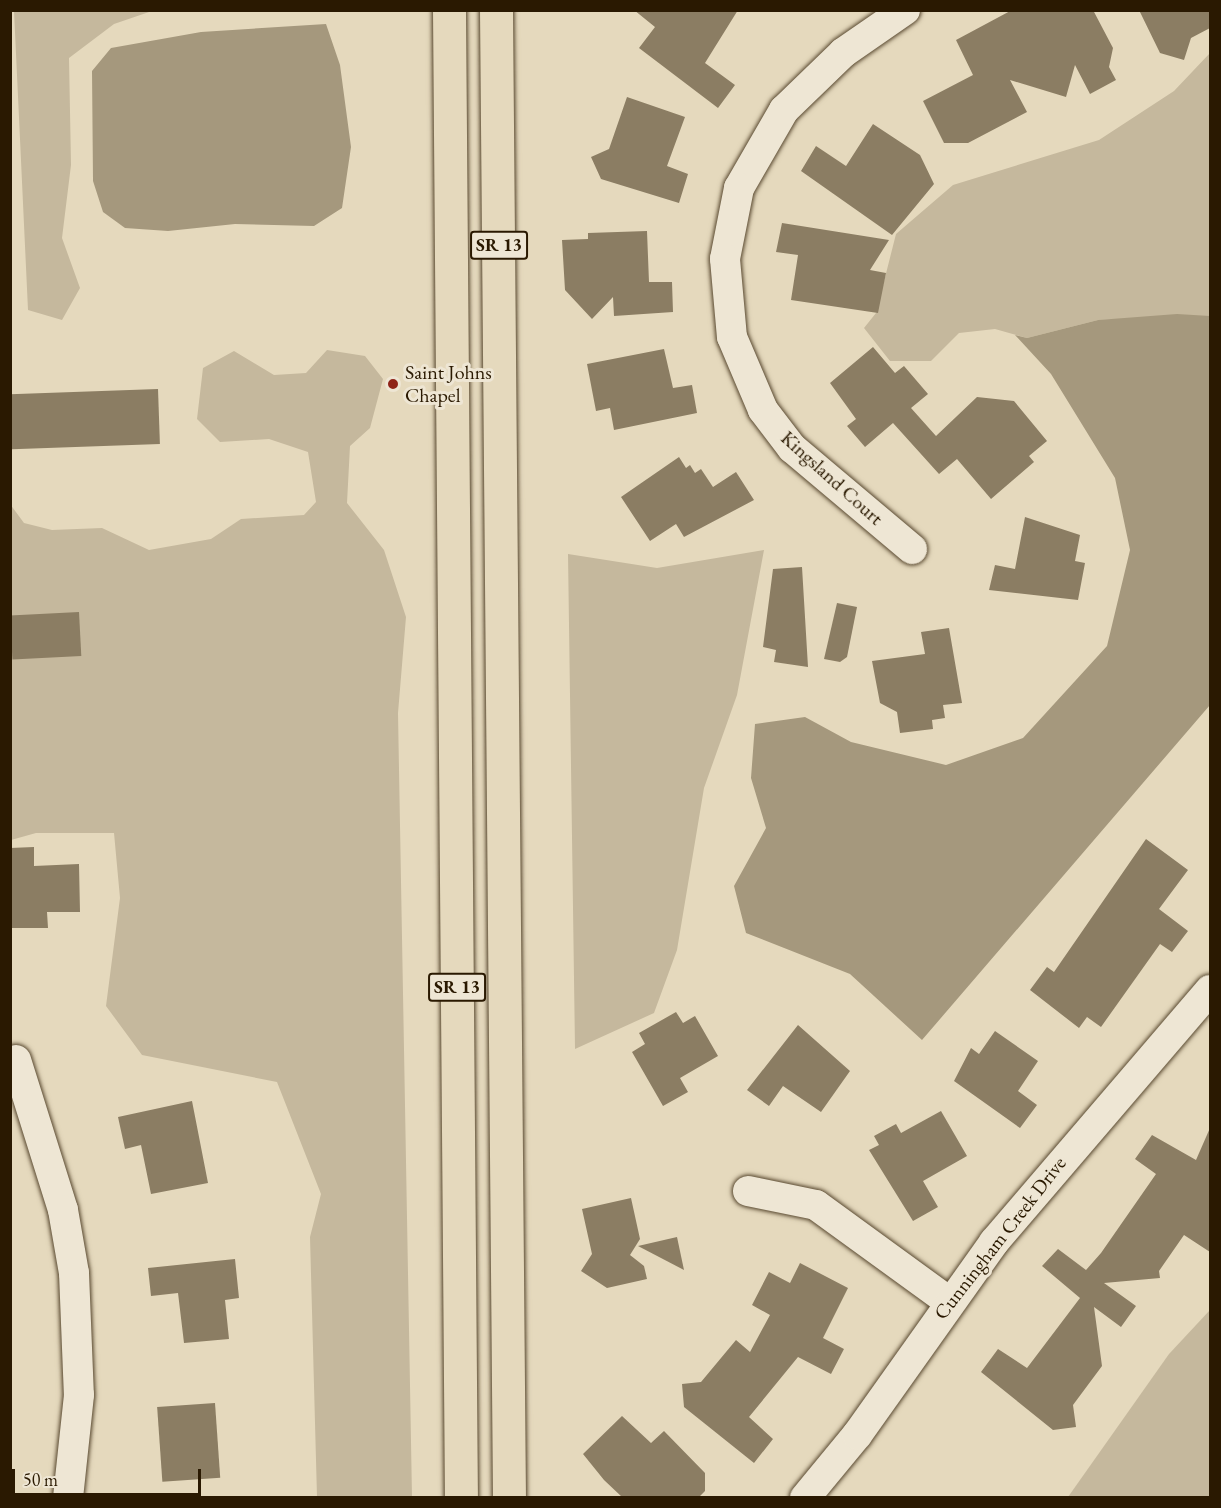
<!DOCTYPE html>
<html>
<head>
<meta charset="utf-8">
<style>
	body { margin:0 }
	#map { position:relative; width:1221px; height:1508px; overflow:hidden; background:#e5d9bd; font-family:"EB Garamond",serif }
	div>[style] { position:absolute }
	.green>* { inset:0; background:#c5b89d }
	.water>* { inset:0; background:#a5987d }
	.building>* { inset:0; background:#8b7d63; transform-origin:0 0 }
	.roads { filter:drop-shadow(0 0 2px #594930) drop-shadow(0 0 2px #594930) }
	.minor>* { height:30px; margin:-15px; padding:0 15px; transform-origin:15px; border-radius:15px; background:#eee6d4 }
	.major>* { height:33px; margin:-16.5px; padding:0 16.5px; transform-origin:16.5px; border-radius:16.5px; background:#e5d9bd }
	.dots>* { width:16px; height:16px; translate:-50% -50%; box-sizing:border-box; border:3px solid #eee6d4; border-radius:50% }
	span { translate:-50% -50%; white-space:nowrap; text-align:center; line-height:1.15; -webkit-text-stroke:6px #eee6d4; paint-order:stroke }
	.shield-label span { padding:2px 4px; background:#eee6d4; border:2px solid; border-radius:4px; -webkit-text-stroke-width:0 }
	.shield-label { font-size:18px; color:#2a1901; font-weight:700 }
	.poi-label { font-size:20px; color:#2a1901 }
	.left { translate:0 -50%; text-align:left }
	.street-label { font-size:20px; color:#2a1901 }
	.frame { position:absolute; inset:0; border:12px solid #2a1901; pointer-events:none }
	.scale { position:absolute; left:12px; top:1469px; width:189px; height:27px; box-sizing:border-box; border:3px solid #2a1901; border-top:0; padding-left:8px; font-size:18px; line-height:21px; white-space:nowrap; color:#2a1901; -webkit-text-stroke:4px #eee6d4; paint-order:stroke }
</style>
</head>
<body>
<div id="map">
	<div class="green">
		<div style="clip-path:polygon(14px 11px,152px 11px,114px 24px,69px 58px,71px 165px,62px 238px,80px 288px,62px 320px,28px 310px)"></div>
		<div style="clip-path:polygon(1210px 53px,1210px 316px,1098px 320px,1027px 338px,995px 329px,959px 333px,931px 361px,890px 361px,864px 328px,876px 313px,896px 234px,953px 185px,1099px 140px,1174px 91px)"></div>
		<div style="clip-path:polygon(327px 350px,365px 356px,383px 379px,370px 428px,350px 446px,347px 503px,384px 550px,406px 617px,398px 713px,412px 1497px,317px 1497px,310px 1237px,321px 1194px,277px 1082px,142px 1055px,106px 1006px,120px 898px,114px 833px,36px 833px,11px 840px,10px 504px,24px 523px,52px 530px,102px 528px,149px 550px,211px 539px,241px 519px,304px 515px,316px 502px,308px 452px,269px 439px,220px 442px,197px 419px,203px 368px,234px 351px,274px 375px,306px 373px)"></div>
		<div style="clip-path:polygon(764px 550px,737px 695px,704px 788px,677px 950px,654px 1013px,575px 1049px,568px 554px,657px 568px)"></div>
		<div style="clip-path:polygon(1210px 1310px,1210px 1497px,1068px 1497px,1169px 1354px)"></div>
	</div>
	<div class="water">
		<div style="clip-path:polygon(326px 24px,340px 65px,351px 147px,342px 208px,314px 226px,235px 224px,168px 231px,125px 228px,103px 212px,93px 181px,92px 71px,111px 48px,201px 32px)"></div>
		<div style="clip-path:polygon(1177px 314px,1210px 316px,1210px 705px,922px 1040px,850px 974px,746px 933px,734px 886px,766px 828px,751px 778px,755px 724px,805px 717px,851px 742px,946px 765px,1023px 738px,1107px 646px,1130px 550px,1115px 478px,1051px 374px,1015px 335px,1027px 338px,1098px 320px)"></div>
	</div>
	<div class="building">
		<div style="clip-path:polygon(634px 10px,738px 10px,705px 63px,735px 85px,718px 108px,639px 48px,655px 27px)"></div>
		<div style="clip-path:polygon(1012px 10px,1093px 10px,1113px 48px,1109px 67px,1116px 80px,1090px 94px,1075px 65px,1066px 97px,1010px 80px,1027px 112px,968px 143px,944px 143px,923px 101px,973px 75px,956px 40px)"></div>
		<div style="clip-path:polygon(1139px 10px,1210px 10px,1210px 28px,1191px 38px,1184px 60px,1160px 53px)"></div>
		<div style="clip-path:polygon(627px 97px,685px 117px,667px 166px,688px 174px,679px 203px,601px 179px,591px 157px,609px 149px)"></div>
		<div style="clip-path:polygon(873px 124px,920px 155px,934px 184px,892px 235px,801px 171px,816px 146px,846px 166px)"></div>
		<div style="clip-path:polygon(782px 223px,889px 240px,870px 270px,886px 273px,878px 313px,791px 300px,798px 255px,776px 252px)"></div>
		<div style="clip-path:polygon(647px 231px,649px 282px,672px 282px,673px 312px,614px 316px,613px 297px,592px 319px,565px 290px,562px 240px,588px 239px,588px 233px)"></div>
		<div style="clip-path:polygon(873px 347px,895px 373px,904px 366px,928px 394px,911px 408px,936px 436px,977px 397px,1014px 401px,1047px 441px,1029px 456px,1034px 462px,991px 499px,957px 459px,939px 474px,893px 423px,865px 447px,847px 426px,856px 419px,830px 383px)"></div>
		<div style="clip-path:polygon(664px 349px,673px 388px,692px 385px,697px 413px,614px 430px,610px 408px,596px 411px,587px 364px)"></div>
		<div style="left:158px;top:389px;width:55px;height:148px;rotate:88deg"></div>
		<div style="clip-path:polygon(679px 457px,686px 468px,690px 465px,695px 473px,701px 469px,713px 487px,736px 472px,754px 500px,684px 537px,676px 524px,650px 541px,621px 497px)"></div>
		<div style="clip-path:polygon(1025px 517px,1080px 535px,1075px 561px,1085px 563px,1078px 600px,989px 590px,995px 565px,1015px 569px)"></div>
		<div style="clip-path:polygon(802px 567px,808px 667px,774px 662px,776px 650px,763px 647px,773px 569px)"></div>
		<div style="clip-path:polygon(837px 603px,857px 607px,847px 657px,840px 662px,824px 659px)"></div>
		<div style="left:79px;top:612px;width:44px;height:69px;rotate:87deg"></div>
		<div style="clip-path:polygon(949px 628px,962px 703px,943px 705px,945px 718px,932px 720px,933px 729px,900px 733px,897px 712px,880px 703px,872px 661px,925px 654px,921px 632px)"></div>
		<div style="clip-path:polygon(1146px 839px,1188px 870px,1159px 909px,1188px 931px,1172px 952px,1160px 944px,1101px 1027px,1087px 1017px,1079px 1028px,1030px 990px,1047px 967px,1054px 972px)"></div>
		<div style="clip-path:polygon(34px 847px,34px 866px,79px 864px,80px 912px,47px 912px,48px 928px,10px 928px,10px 848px)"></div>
		<div style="clip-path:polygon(676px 1012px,683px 1023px,695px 1016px,718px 1056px,680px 1078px,688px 1092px,663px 1106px,632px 1052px,645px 1044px,639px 1033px)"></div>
		<div style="clip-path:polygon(798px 1025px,850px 1071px,821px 1112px,783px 1086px,769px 1106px,747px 1090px)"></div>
		<div style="clip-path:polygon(995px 1031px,1038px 1061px,1018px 1091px,1037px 1105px,1020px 1128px,954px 1081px,971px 1048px,979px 1054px)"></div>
		<div style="clip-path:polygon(192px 1101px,208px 1183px,151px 1194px,141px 1145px,125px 1149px,118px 1117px)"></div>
		<div style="clip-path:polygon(941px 1111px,967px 1156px,923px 1181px,938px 1207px,913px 1221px,869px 1150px,879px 1145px,874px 1136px,896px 1124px,901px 1133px)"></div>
		<div style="clip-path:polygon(1210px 1128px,1210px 1252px,1184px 1235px,1159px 1271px,1160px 1278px,1104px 1283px,1136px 1306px,1121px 1327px,1094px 1307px,1102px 1366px,1073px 1405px,1076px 1427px,1053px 1430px,981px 1372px,998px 1349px,1027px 1368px,1080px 1298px,1042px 1266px,1058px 1249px,1086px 1270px,1101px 1253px,1156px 1174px,1135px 1159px,1152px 1135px,1196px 1160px)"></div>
		<div style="clip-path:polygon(631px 1198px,640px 1239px,630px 1255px,644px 1266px,647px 1279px,607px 1288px,581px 1271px,592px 1254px,582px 1209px)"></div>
		<div style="clip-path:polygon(677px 1237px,684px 1270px,638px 1246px)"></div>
		<div style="clip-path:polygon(235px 1259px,239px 1298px,225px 1300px,229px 1339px,184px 1343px,178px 1293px,151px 1296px,148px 1268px)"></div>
		<div style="clip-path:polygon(800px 1263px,848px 1288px,823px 1338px,844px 1349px,831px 1374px,798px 1357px,749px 1417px,773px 1439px,754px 1463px,684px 1407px,682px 1384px,701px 1382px,736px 1340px,750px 1352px,770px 1315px,752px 1305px,769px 1272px,790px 1283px)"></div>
		<div style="left:215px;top:1403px;width:75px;height:58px;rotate:86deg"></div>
		<div style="clip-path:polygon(622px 1416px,651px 1443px,664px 1431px,705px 1473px,705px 1491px,699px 1497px,622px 1497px,604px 1480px,583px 1454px)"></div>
	</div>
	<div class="roads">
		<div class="minor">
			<div style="left:905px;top:10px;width:75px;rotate:145.3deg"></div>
			<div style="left:843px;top:53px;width:82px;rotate:136deg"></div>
			<div style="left:784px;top:110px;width:90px;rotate:120deg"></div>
			<div style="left:739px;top:188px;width:72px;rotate:101.2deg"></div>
			<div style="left:725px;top:259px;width:78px;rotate:84.9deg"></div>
			<div style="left:732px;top:337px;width:79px;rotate:67deg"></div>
			<div style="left:763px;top:410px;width:48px;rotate:52.7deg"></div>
			<div style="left:792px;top:448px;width:157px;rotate:40.1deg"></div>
			<div style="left:16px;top:1060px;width:157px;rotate:72.6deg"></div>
			<div style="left:63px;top:1210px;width:64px;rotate:80.1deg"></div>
			<div style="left:74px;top:1273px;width:122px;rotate:87.7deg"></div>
			<div style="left:79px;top:1395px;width:104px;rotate:96.1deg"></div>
			<div style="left:748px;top:1191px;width:69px;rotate:11.6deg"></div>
			<div style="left:816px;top:1205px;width:163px;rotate:36deg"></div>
			<div style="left:805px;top:1498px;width:82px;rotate:-50.5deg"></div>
			<div style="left:857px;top:1435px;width:237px;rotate:-54.6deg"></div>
			<div style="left:994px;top:1242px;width:332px;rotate:-49.4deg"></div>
		</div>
		<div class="major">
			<div style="left:449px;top:10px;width:1488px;rotate:89.54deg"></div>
			<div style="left:496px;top:10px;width:1488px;rotate:89.5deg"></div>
		</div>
	</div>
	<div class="dots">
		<div style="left:393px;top:384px;background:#8f2418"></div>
	</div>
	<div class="shield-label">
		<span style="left:499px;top:245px">SR 13</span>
		<span style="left:457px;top:987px">SR 13</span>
	</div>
	<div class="poi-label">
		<span class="left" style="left:405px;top:384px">Saint Johns<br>Chapel</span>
	</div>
	<div class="street-label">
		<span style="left:832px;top:478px;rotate:42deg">Kingsland Court</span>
		<span style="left:1000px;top:1238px;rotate:-52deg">Cunningham Creek Drive</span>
	</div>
	<div class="frame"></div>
	<div class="scale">50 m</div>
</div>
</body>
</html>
